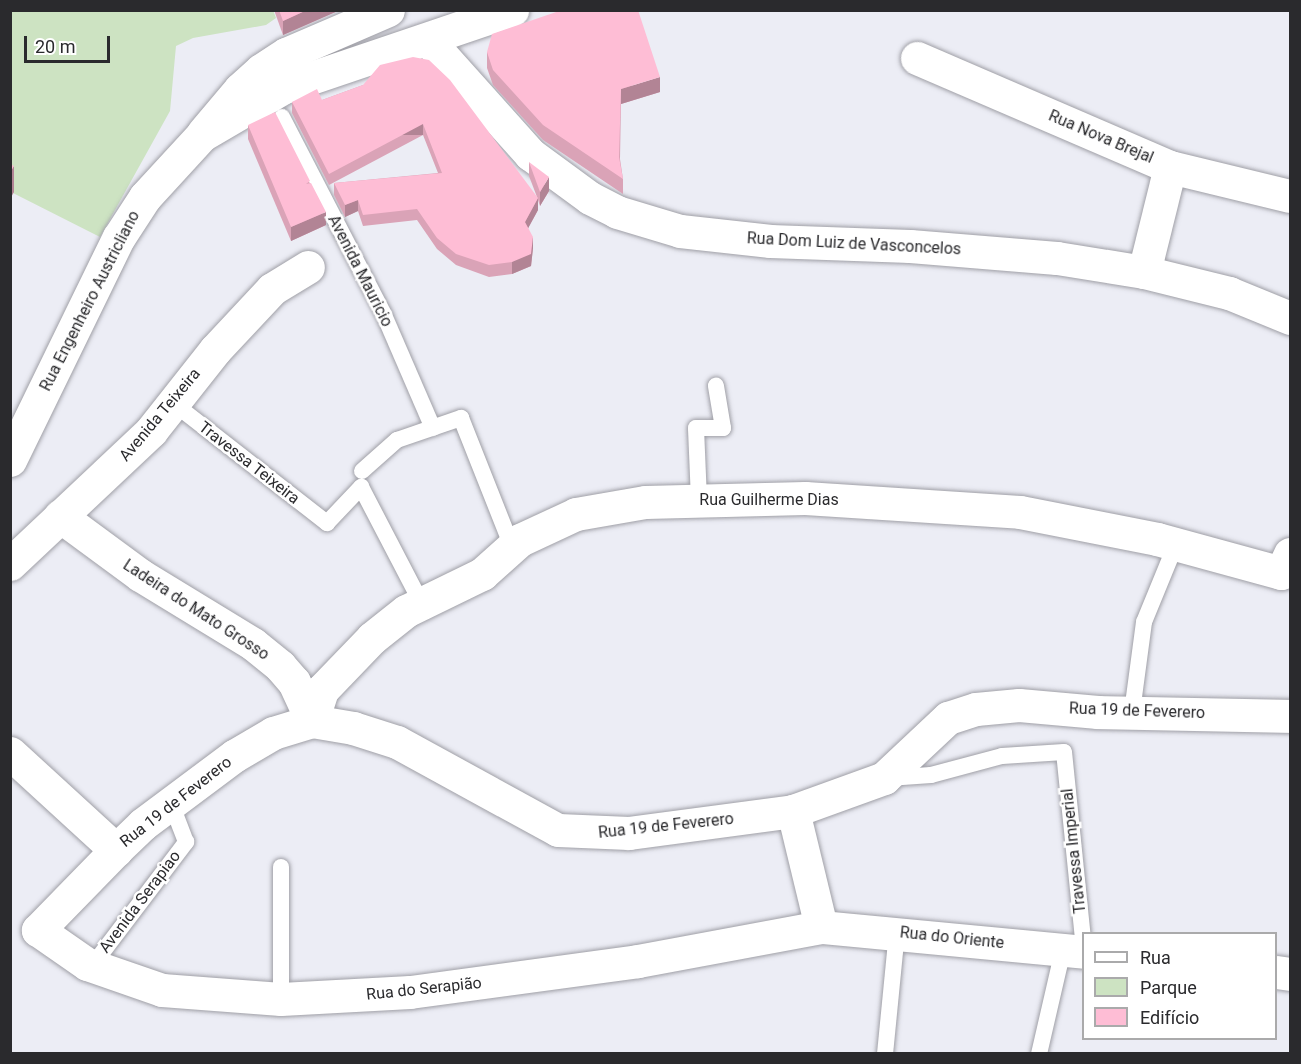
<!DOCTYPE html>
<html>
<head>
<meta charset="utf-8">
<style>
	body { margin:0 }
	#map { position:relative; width:1301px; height:1064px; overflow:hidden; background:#ecedf5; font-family:Roboto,sans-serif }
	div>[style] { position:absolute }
	.green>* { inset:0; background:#cde3c2 }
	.roads { filter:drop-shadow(0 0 2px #9f9fa6) drop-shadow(0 0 2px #9f9fa6) }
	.service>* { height:16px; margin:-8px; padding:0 8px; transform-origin:8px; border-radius:8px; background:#fff }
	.minor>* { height:33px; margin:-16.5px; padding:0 16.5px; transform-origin:16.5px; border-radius:16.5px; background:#fff }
	.tertiary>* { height:33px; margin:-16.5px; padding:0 16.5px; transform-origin:16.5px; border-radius:16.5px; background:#fff }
	.secondary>* { height:33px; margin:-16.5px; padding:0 16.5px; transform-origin:16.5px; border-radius:16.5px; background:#fff }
	.wall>* { inset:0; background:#daa3b7 }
	.shaded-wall>* { inset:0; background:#b28495; transform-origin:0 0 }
	.building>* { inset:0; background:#febdd5 }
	span { translate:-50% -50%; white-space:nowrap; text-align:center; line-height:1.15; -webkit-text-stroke:5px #fff; paint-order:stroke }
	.street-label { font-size:16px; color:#2a2a2d }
	.frame { position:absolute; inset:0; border:12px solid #2a2a2d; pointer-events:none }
	.legend { position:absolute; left:1082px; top:932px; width:195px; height:108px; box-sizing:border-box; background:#fff; border:2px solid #aaaaab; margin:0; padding:8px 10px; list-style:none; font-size:18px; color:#2a2a2d }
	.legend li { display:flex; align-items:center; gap:12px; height:30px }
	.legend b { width:30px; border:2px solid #aaaaab }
	.scale { position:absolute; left:24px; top:36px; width:86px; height:27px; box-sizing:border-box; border:3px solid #2a2a2d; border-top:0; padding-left:8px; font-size:18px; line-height:21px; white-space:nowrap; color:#2a2a2d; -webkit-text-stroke:4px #fff; paint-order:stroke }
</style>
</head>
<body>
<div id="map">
	<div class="green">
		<div style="clip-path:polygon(273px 10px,276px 18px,266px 25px,193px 38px,176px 46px,170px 111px,100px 237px,11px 192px,10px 11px)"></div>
	</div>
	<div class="roads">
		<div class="service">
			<div style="left:282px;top:117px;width:223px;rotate:62.7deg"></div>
			<div style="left:384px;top:315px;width:123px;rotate:66.6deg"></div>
			<div style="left:172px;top:402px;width:197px;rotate:38deg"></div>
			<div style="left:327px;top:523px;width:50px;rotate:-46.6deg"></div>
			<div style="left:361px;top:487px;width:132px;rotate:62.5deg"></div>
			<div style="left:362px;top:471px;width:47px;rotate:-41.5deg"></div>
			<div style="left:397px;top:440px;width:68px;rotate:-19deg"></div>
			<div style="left:461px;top:418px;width:139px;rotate:68.4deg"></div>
			<div style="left:699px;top:500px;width:72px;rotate:-92.4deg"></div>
			<div style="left:696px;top:428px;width:27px"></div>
			<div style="left:723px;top:428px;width:43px;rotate:-99.5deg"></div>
			<div style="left:1132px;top:712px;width:91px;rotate:-82.4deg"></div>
			<div style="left:1144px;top:622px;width:84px;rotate:-67.7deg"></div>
			<div style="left:888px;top:778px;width:43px;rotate:-4deg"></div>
			<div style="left:931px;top:775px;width:73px;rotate:-15deg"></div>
			<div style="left:1002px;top:756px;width:62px;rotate:-3.7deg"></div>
			<div style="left:1064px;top:752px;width:198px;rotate:84.2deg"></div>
			<div style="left:92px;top:966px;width:156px;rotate:-52.8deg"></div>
			<div style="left:186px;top:842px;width:42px;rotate:-111deg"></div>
			<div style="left:281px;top:999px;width:132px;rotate:-90deg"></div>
			<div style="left:885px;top:1054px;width:123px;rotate:-84.4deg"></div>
			<div style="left:1039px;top:1054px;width:107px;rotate:-77deg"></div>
		</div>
		<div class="minor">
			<div style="left:429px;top:41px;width:152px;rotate:48.2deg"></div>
			<div style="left:530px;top:154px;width:74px;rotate:36.3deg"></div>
			<div style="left:590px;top:198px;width:30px;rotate:27deg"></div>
			<div style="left:617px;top:212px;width:66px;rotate:16.8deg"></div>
			<div style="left:680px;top:231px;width:91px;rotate:6.3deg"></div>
			<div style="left:770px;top:241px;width:140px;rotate:2deg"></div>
			<div style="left:910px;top:246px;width:147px;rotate:4.7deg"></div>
			<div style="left:1057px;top:258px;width:88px;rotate:9.1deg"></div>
			<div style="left:1144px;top:272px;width:88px;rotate:13.9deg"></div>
			<div style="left:1229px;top:293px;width:66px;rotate:22.3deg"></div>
			<div style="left:917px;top:58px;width:275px;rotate:23.3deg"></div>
			<div style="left:1170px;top:167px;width:123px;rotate:13.6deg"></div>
			<div style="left:203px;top:133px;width:57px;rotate:-49.9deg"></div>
			<div style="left:240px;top:89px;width:28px;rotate:-42deg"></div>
			<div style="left:261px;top:70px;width:30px;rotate:-33deg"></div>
			<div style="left:286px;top:54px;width:111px;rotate:-23.3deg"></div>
			<div style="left:1144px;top:272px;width:108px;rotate:-76.1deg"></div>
			<div style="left:60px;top:516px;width:99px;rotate:36.4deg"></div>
			<div style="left:140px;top:575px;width:132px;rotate:31.4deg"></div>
			<div style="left:253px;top:644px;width:35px;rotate:39deg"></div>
			<div style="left:280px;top:666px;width:21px;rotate:49deg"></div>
			<div style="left:294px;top:682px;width:43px;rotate:65.2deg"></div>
			<div style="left:10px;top:564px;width:194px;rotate:-43.3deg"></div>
			<div style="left:151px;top:431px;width:103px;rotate:-51.7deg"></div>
			<div style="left:215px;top:350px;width:83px;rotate:-46.9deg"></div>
			<div style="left:272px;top:289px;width:42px;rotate:-31.4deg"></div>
			<div style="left:312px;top:721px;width:33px;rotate:-72deg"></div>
			<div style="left:322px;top:690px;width:72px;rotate:-46.1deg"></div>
			<div style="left:372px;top:638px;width:43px;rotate:-38.5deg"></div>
			<div style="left:406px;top:611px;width:85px;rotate:-26deg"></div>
			<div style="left:482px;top:574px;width:51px;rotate:-41.8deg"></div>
			<div style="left:520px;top:540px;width:62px;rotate:-24.9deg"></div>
			<div style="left:576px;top:514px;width:70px;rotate:-9.9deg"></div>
			<div style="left:645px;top:502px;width:160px;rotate:-1.4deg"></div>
			<div style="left:805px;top:498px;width:215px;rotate:3.7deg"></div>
			<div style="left:1020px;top:512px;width:140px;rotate:11.1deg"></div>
			<div style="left:1157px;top:539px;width:129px;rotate:15.3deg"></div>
			<div style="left:1281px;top:573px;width:21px;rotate:-65deg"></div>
			<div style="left:793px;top:811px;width:97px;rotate:-19.9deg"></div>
			<div style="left:884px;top:778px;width:88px;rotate:-43.2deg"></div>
			<div style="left:948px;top:718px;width:29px;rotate:-18deg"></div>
			<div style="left:976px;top:709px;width:43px;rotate:-5.3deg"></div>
			<div style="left:1019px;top:705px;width:79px;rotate:5.1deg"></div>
			<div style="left:1098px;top:712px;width:192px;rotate:1.2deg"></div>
			<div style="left:116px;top:850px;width:112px;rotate:134.3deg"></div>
			<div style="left:38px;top:930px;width:60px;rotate:34.8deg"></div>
			<div style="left:87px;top:964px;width:79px;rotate:19.1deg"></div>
			<div style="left:162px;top:990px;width:119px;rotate:4.3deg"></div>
			<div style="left:281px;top:999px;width:129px;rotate:-3.1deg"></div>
			<div style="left:410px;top:992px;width:230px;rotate:-7.7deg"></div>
			<div style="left:638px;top:961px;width:186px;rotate:-10.5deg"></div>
		</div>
		<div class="tertiary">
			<div style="left:10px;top:753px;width:144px;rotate:42.5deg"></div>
			<div style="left:116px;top:850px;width:37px;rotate:-44deg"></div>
			<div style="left:143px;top:824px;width:114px;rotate:-36.8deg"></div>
			<div style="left:234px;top:756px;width:45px;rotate:-30.5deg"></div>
			<div style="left:273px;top:733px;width:41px;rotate:-17.1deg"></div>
			<div style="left:312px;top:721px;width:42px;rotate:9.7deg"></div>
			<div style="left:353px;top:728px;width:46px;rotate:17.7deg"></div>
			<div style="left:397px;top:742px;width:183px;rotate:28.7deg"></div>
			<div style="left:558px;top:830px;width:71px;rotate:2.4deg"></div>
			<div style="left:629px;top:833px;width:165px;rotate:-7.6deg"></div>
			<div style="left:793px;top:811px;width:119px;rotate:76.4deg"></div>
			<div style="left:821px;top:927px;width:264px;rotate:5.4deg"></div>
			<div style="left:1276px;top:972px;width:14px;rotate:8deg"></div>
		</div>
		<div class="secondary">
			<div style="left:10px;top:460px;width:248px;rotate:-64deg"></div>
			<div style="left:119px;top:237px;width:48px;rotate:-57deg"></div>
			<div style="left:145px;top:197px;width:84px;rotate:-47.4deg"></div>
			<div style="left:202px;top:135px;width:95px;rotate:-30.3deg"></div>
			<div style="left:284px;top:87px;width:241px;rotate:-18.7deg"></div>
		</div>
	</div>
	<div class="wall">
		<div style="clip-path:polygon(274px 10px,340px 10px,283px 35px)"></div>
		<div style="clip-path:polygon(487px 52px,660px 92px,621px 104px,620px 159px,623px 179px,623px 194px,543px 140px,493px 85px,487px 68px)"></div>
		<div style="clip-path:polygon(363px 85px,537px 197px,529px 176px,529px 162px,549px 191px,540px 206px,538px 200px,538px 210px,528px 228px,533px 248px,531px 266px,512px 274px,489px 277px,456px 265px,437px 249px,417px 220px,363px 226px,358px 211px,345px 217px,334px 195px,334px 183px,438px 173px,423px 135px,329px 185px,292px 113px,292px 102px,322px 100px)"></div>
		<div style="clip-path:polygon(248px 125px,310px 183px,326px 225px,291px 241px,248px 139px)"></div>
	</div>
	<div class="shaded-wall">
		<div style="clip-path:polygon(307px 10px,340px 10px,283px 35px,283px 21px)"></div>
		<div style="clip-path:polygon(660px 77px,660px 92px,621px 104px,621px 89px)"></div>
		<div style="left:423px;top:124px;width:11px;height:106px;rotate:90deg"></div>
		<div style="clip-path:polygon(14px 166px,14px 192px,10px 199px,10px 172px)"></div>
		<div style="clip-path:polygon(549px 177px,549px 191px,540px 206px,540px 192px)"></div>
		<div style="clip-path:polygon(538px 198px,538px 210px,525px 234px,525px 222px)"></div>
		<div style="clip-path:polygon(358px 200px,358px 211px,345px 217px,345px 205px)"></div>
		<div style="clip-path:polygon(326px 212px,326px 225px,291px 241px,291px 227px)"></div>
		<div style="clip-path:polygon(533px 237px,533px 248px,531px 266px,512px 274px,512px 262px)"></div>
	</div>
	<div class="building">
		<div style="clip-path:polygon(279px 10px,307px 10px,283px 21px)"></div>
		<div style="clip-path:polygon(562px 10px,638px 10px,660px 77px,621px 89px,619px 157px,623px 179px,543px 125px,493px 70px,487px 52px,492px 34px)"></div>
		<div style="clip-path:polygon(413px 57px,429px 60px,450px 80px,538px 198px,525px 222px,533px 237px,531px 254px,512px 262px,489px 265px,456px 254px,437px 238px,417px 209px,363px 215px,358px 200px,345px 205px,334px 183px,442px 173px,423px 124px,329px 174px,292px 102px,317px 89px,322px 100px,363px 85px,380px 65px)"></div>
		<div style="clip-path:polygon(275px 112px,310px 181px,306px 184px,311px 183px,326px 212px,291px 227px,248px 125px)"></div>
		<div style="clip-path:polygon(529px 162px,549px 177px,540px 192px)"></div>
		<div style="clip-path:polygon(10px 164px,14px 166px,10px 172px)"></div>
	</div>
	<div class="street-label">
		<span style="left:1101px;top:137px;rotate:23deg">Rua Nova Brejal</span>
		<span style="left:854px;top:244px;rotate:3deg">Rua Dom Luiz de Vasconcelos</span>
		<span style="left:360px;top:271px;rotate:63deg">Avenida Mauricio</span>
		<span style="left:90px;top:301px;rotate:-63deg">Rua Engenheiro Austricliano</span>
		<span style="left:160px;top:415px;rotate:-50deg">Avenida Teixeira</span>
		<span style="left:249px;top:463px;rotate:38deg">Travessa Teixeira</span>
		<span style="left:769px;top:500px">Rua Guilherme Dias</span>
		<span style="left:196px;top:610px;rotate:33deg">Ladeira do Mato Grosso</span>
		<span style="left:1137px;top:711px;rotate:2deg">Rua 19 de Feverero</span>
		<span style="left:176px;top:802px;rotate:-38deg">Rua 19 de Feverero</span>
		<span style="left:666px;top:826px;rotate:-6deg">Rua 19 de Feverero</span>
		<span style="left:1074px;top:851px;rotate:-96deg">Travessa Imperial</span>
		<span style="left:140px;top:902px;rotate:-53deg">Avenida Serapiao</span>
		<span style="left:952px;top:938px;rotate:6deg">Rua do Oriente</span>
		<span style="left:424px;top:989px;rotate:-6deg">Rua do Serapião</span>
	</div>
	<div class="frame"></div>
	<ul class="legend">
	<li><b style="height:8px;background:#fff"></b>Rua</li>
	<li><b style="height:16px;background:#cde3c2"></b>Parque</li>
	<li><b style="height:16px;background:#febdd5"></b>Edifício</li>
	</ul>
	<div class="scale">20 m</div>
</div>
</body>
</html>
